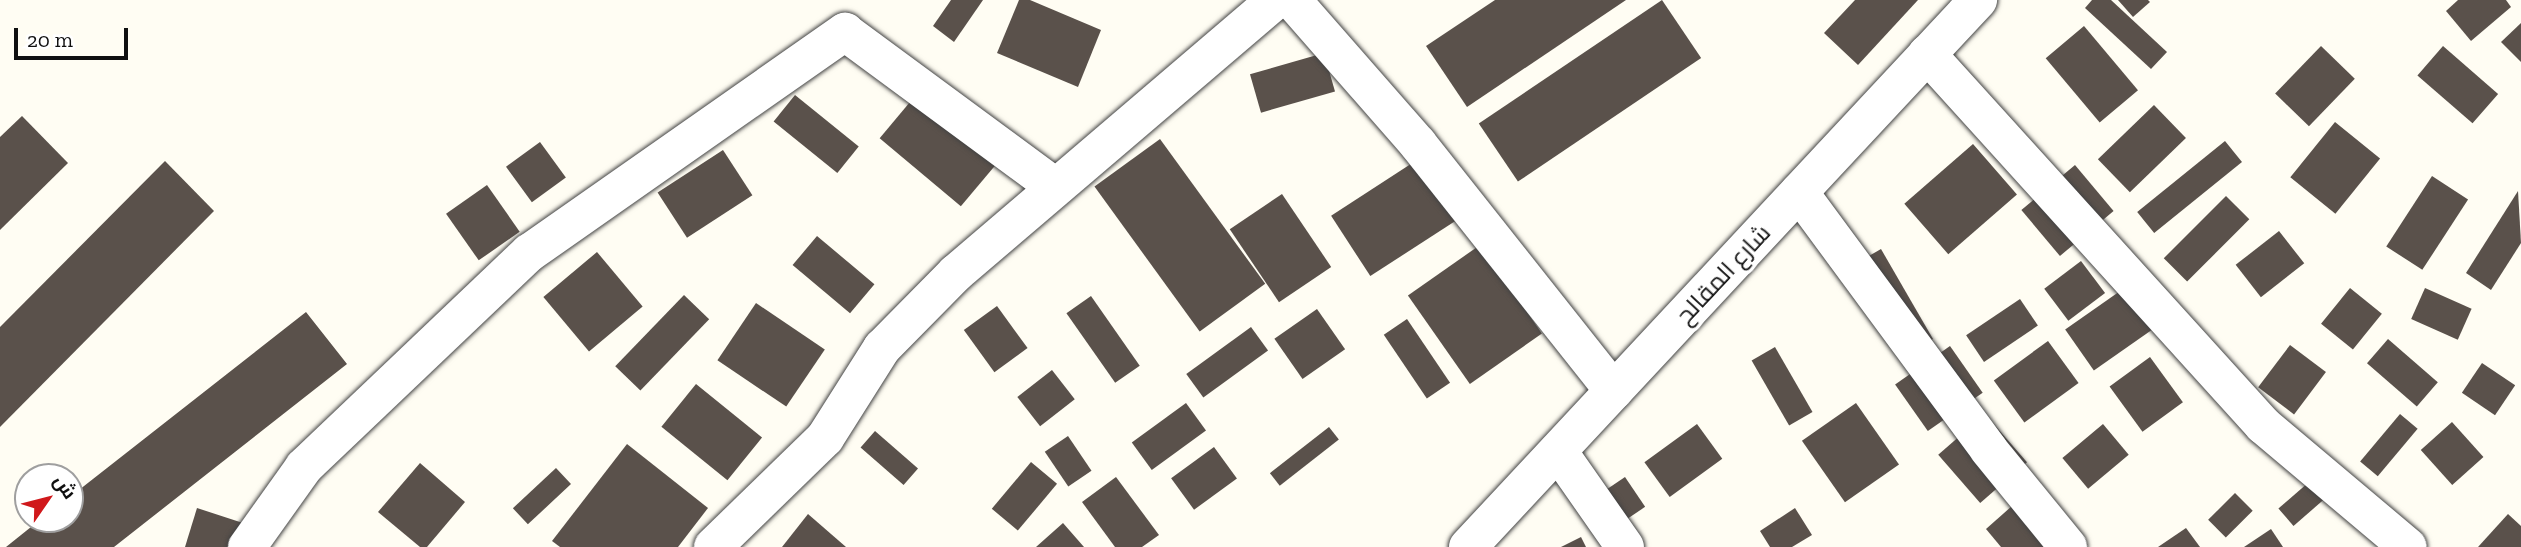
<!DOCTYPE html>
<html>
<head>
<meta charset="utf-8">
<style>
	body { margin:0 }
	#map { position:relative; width:2521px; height:547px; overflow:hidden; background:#fffdf3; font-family:"Zilla Slab",Cairo,serif }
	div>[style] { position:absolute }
	.building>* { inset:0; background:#5a514b; transform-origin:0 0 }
	.roads { filter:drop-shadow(0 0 2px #434343) drop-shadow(0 0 2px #434343) }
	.minor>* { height:38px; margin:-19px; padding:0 19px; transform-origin:19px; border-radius:19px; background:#fff }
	span { translate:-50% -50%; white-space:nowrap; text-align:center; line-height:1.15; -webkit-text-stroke:7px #fff; paint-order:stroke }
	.street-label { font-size:24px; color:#101010 }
	.north { position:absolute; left:14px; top:463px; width:70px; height:70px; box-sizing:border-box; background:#fff; border:2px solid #9f9f9f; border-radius:50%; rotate:55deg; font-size:19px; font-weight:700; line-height:28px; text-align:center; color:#101010 }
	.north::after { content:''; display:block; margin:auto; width:24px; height:32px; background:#d0181b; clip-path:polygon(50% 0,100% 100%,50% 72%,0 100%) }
	.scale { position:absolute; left:14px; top:28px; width:114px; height:32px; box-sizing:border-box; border:4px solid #101010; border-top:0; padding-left:9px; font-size:21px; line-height:24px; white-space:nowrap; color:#101010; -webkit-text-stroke:5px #fff; paint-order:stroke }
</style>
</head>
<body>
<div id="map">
	<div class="building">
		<div style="clip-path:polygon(951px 0,983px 0,954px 42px,933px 26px)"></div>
		<div style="clip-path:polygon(1019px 0,1030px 0,1101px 30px,1078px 87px,997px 53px)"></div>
		<div style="clip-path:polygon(1495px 0,1626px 0,1467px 107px,1426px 46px)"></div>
		<div style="left:1662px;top:0;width:70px;height:221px;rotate:56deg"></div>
		<div style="clip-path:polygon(1855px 0,1918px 0,1858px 65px,1824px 33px)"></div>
		<div style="clip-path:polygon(2092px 0,2111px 0,2167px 52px,2151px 69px,2085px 8px)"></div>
		<div style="clip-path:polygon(2118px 0,2148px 0,2150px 2px,2133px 17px)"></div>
		<div style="clip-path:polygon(2458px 0,2506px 0,2511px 7px,2471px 41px,2446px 11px)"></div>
		<div style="clip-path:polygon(2521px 23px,2521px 62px,2501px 42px)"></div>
		<div style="left:2084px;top:26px;width:84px;height:50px;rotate:50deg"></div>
		<div style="left:2321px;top:46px;width:47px;height:66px;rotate:44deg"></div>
		<div style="left:2443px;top:46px;width:73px;height:39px;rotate:41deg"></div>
		<div style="left:1324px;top:53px;width:40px;height:77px;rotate:74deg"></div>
		<div style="left:795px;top:95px;width:82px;height:34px;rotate:39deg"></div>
		<div style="left:915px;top:96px;width:106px;height:55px;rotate:40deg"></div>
		<div style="left:2154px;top:105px;width:46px;height:78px;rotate:46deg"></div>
		<div style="clip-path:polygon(22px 116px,68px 163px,0 230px,0 137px)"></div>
		<div style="left:2335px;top:122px;width:58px;height:71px;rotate:39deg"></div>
		<div style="left:1160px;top:139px;width:179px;height:81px;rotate:54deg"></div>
		<div style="left:2225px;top:141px;width:27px;height:113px;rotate:51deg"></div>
		<div style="left:540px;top:142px;width:44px;height:42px;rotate:54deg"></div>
		<div style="left:1973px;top:144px;width:67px;height:91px;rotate:49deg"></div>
		<div style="left:723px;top:150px;width:54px;height:78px;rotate:57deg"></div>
		<div style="left:1420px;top:158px;width:72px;height:106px;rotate:57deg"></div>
		<div style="clip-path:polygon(165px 161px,214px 211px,0 427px,0 327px)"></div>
		<div style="left:2075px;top:165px;width:60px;height:70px;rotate:50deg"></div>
		<div style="left:2432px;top:176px;width:43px;height:84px;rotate:33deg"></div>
		<div style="left:487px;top:185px;width:57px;height:50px;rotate:55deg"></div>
		<div style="clip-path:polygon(2518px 191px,2521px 243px,2491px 290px,2466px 273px)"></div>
		<div style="left:1282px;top:194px;width:88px;height:63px;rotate:56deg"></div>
		<div style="left:2226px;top:196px;width:33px;height:88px;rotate:45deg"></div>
		<div style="left:2279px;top:231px;width:41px;height:55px;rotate:52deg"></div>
		<div style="left:817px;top:236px;width:75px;height:38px;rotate:40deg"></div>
		<div style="left:1480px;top:245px;width:108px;height:88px;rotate:55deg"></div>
		<div style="left:1881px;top:249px;width:104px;height:40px;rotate:60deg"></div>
		<div style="left:597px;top:252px;width:71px;height:70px;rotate:50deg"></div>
		<div style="left:2081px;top:261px;width:40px;height:46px;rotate:53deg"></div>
		<div style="left:2143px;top:275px;width:50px;height:95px;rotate:55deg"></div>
		<div style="left:2350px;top:288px;width:41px;height:46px;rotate:39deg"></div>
		<div style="left:2425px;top:288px;width:51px;height:34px;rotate:24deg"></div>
		<div style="left:684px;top:295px;width:35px;height:99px;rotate:44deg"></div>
		<div style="left:1091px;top:296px;width:85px;height:30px;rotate:55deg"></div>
		<div style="left:2020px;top:299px;width:32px;height:65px;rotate:56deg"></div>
		<div style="left:756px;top:303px;width:83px;height:69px;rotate:34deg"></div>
		<div style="left:997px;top:306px;width:52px;height:41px;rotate:54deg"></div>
		<div style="left:1317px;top:309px;width:49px;height:52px;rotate:55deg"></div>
		<div style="clip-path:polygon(306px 312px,347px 364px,114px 547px,6px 547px,41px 519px,70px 519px,70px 497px)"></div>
		<div style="left:1407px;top:319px;width:77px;height:28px;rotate:56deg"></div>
		<div style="left:1251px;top:327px;width:29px;height:80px;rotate:54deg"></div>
		<div style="left:2388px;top:339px;width:66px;height:32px;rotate:41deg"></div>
		<div style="left:2048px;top:341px;width:52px;height:67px;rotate:54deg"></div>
		<div style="left:2290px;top:345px;width:45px;height:53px;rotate:37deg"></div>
		<div style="left:1950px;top:346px;width:57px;height:67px;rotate:55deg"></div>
		<div style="left:1775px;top:347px;width:75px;height:27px;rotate:60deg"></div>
		<div style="left:2150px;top:357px;width:56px;height:50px;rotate:54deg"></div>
		<div style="left:2482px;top:363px;width:40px;height:36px;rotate:34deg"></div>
		<div style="left:1052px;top:370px;width:37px;height:44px;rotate:52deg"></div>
		<div style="left:696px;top:384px;width:85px;height:55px;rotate:39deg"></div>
		<div style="left:1186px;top:403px;width:34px;height:67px;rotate:54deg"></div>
		<div style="left:1856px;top:403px;width:75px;height:66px;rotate:55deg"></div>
		<div style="left:1985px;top:414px;width:64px;height:62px;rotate:49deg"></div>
		<div style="left:2400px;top:414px;width:23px;height:62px;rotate:40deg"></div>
		<div style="left:2452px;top:422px;width:47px;height:42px;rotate:48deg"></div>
		<div style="left:1697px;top:424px;width:43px;height:65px;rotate:54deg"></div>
		<div style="left:2103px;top:424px;width:40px;height:53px;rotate:50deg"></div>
		<div style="left:1329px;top:427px;width:16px;height:75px;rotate:52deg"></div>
		<div style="left:875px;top:431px;width:57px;height:22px;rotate:41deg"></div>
		<div style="left:1068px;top:436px;width:42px;height:28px;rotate:56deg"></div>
		<div style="clip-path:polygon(627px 444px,708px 508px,678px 547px,560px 547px,552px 541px)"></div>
		<div style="left:1214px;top:447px;width:39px;height:53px;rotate:54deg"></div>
		<div style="left:1031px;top:462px;width:34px;height:61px;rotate:40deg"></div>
		<div style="left:2332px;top:462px;width:23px;height:71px;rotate:49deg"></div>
		<div style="clip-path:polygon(420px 463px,465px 502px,427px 547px,420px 547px,378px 512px)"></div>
		<div style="left:556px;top:468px;width:22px;height:59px;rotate:47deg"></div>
		<div style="clip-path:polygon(1116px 477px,1159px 535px,1142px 547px,1115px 547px,1082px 502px)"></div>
		<div style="left:1625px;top:477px;width:36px;height:54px;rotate:56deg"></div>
		<div style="left:2235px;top:493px;width:25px;height:38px;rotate:45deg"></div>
		<div style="clip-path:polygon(2021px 498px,2052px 547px,2001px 547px,1986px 529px)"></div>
		<div style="clip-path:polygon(197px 508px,246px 524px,239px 547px,185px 547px)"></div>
		<div style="clip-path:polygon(1795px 508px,1812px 535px,1792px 547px,1770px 547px,1760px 531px)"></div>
		<div style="clip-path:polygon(808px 514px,846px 547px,782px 547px)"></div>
		<div style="clip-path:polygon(2508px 514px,2521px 526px,2521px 547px,2478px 547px)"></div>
		<div style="clip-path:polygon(1063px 523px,1084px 547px,1036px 547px)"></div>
		<div style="clip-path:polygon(2186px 528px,2200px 547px,2158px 547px)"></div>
		<div style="clip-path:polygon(2271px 529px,2283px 547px,2244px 547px)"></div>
		<div style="clip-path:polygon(1581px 537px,1586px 547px,1561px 547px)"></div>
	</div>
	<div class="roads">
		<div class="minor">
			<div style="left:1292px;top:0;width:191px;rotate:48.8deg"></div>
			<div style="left:1418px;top:144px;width:315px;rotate:51.6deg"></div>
			<div style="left:1927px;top:54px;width:501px;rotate:47.83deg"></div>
			<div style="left:2263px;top:425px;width:189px;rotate:40.1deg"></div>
			<div style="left:1799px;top:192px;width:320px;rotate:53.6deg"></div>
			<div style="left:1989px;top:450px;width:125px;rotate:50.8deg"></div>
			<div style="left:1558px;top:451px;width:117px;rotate:55.1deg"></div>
			<div style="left:247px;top:547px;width:98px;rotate:-54.5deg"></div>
			<div style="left:304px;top:467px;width:311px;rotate:-43.6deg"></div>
			<div style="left:529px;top:253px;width:386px;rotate:-35deg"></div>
			<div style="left:845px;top:32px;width:260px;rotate:36.4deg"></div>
			<div style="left:713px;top:547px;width:156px;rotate:-44.2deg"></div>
			<div style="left:825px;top:438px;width:107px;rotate:-57.7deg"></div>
			<div style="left:882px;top:348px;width:105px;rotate:-45.4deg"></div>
			<div style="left:956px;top:273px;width:421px;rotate:-40.5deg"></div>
			<div style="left:1468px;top:547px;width:748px;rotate:-47deg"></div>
		</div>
	</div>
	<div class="street-label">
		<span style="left:1723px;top:274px;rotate:-47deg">شارع المقالح</span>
	</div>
	<div class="north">ش</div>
	<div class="scale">20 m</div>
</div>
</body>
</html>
